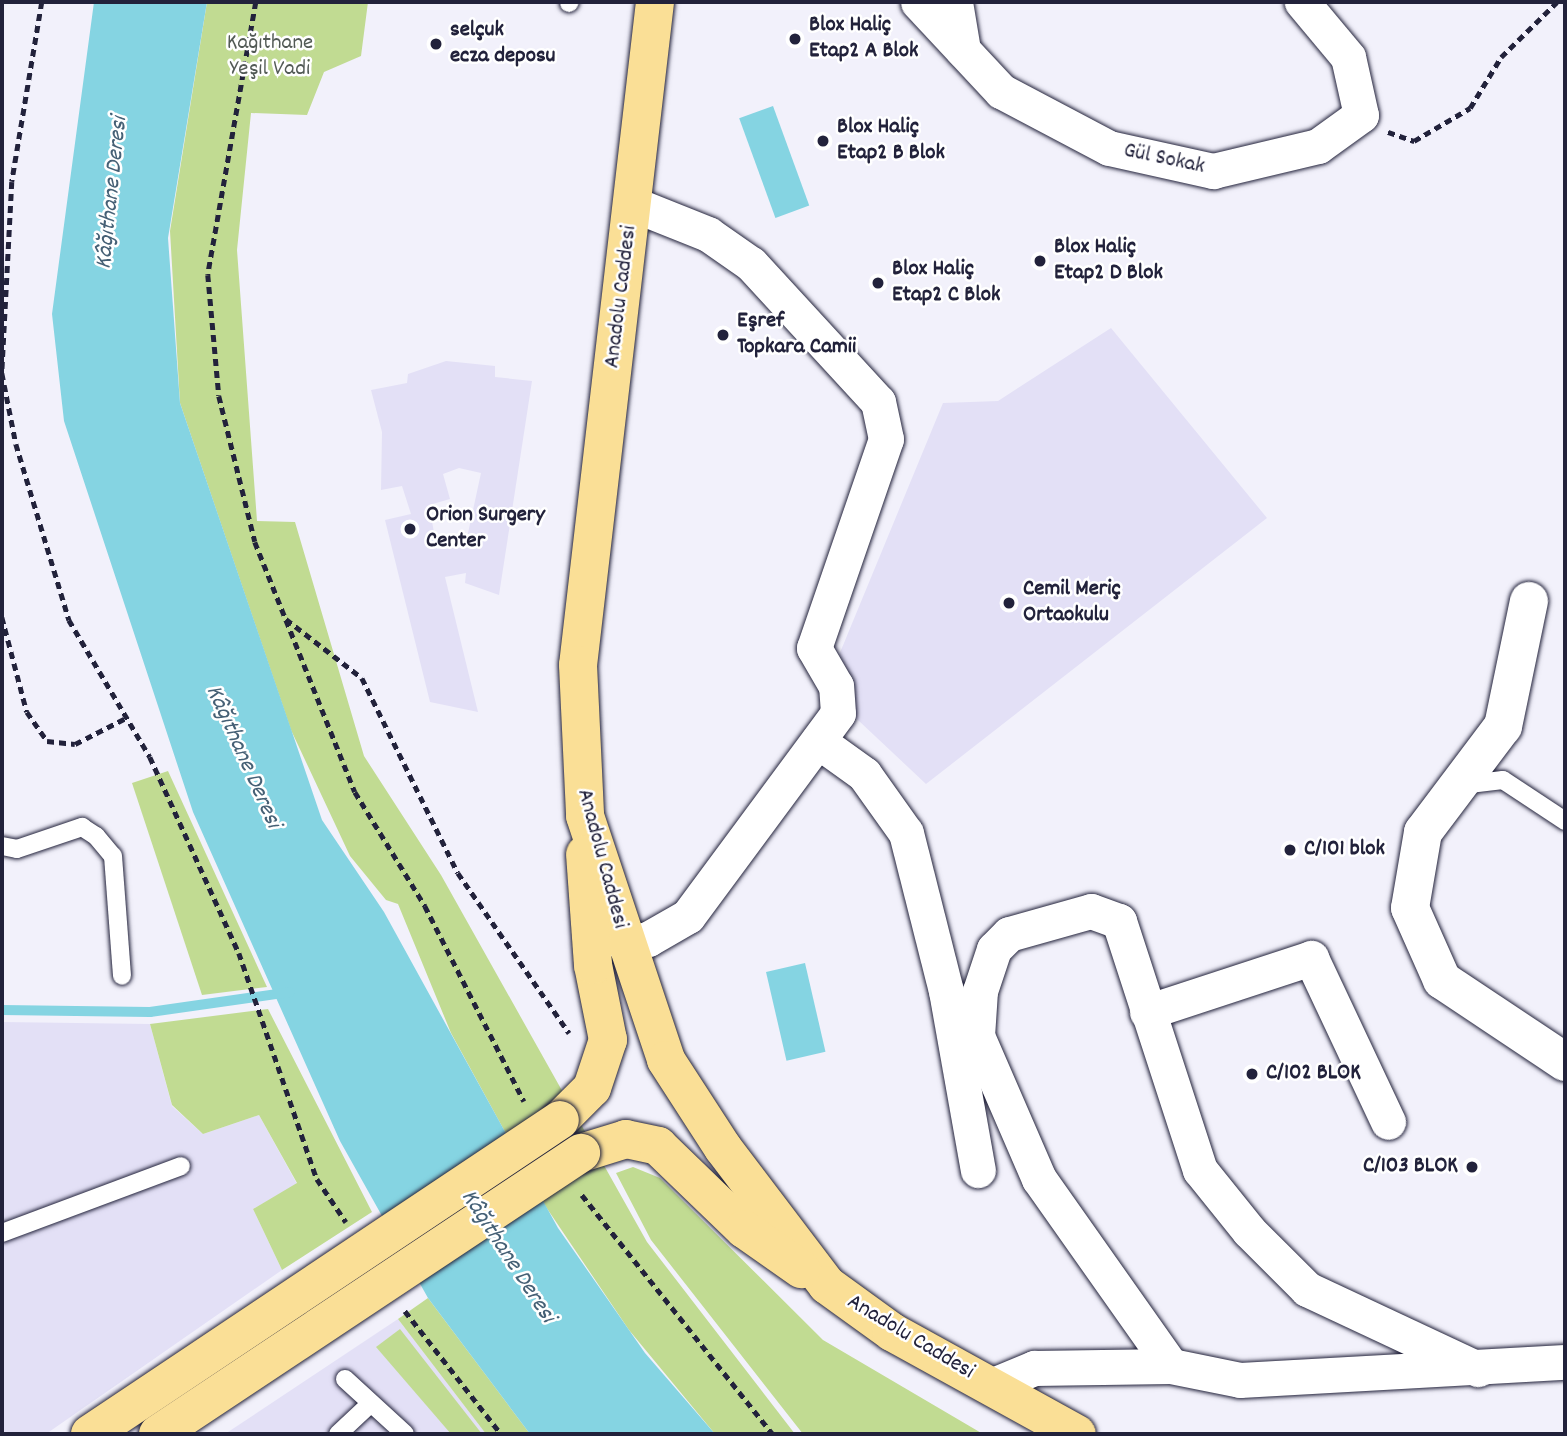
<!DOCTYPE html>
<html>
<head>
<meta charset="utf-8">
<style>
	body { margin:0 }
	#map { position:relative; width:1567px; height:1436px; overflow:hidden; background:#f2f1fb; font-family:Dekko,sans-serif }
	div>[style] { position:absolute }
	.built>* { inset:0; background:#e3e0f6 }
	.green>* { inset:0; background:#c1db92 }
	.water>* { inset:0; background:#85d4e2; transform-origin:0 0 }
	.stream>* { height:10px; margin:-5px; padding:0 5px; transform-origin:5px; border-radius:5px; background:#85d4e2 }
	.path>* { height:4.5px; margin-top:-2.25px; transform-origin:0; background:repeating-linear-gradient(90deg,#22223b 0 7px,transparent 0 12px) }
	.roads { filter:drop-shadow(0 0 2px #22223b) drop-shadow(0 0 2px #22223b) }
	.service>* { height:18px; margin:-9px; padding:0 9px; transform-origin:9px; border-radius:9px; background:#fff }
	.minor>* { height:35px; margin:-17.5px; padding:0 17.5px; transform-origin:17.5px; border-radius:17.5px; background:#fff }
	.tertiary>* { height:38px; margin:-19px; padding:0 19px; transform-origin:19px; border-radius:19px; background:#fff }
	.primary>* { height:38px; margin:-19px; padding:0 19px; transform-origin:19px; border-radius:19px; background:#fadf96 }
	.bridges { filter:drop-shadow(0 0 2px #22223b) drop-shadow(0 0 2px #22223b) }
	.primary-bridge>* { height:38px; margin:-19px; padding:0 19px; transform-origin:19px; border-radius:19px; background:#fadf96 }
	.dots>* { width:19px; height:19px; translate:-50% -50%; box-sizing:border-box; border:4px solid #fff; border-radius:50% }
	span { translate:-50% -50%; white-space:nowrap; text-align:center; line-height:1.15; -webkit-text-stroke:5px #fff; paint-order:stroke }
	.poi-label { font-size:23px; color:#22223b; font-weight:700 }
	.left { translate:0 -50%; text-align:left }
	.right { translate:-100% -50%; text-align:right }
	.park-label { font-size:23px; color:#525a55 }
	.street-label { font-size:23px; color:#22223b }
	.water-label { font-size:24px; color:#456075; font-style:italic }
	.frame { position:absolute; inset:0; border:4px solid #22223b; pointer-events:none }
</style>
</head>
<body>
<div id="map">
	<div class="built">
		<div style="clip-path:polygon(1111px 328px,1267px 518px,926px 784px,825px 689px,943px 403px,998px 401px)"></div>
		<div style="clip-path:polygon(evenodd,446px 361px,495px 366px,495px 377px,532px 381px,499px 595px,465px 583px,466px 573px,445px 577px,478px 712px,430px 702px,385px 520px,411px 514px,402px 486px,381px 490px,382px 432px,371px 390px,407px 383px,408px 374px,446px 361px,459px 468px,481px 473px,465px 547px,437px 549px,429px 505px,450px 499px,443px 474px,459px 468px)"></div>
		<div style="clip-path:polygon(2px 1022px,150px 1024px,172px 1106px,203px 1134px,259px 1115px,297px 1184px,253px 1209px,282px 1270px,46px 1434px,2px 1434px)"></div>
		<div style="clip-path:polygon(398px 1319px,486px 1434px,225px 1434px)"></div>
	</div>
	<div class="green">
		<div style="clip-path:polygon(207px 2px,368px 2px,361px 56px,324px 72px,307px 115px,251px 113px,237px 250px,257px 521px,295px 522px,364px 756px,441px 875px,647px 1242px,795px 1434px,715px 1434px,629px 1330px,546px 1207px,451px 1033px,398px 904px,386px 900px,350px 856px,291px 730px,180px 403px,170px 231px)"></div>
		<div style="clip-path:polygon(168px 771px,267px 987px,202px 995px,132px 783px)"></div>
		<div style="clip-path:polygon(268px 1009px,372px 1212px,282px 1270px,253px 1209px,297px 1183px,259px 1115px,203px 1134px,172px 1105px,150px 1024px)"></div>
		<div style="clip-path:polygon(633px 1167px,660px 1178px,823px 1340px,983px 1434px,803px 1434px,651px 1240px,616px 1173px)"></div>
		<div style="clip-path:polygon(428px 1298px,530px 1434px,486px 1434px,398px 1319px)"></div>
		<div style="clip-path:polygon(400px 1329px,482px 1434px,451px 1434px,376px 1347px)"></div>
	</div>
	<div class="water">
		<div style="clip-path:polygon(94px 2px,207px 2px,168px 238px,180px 403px,322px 820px,384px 912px,558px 1228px,645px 1353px,715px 1434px,530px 1434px,428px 1298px,340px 1141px,193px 812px,64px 421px,52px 314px)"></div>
		<div style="left:773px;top:106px;width:106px;height:36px;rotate:70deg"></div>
		<div style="left:805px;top:963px;width:91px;height:40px;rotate:77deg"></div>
	</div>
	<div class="stream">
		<div style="left:2px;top:1010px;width:148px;rotate:0.8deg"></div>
		<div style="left:150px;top:1012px;width:141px;rotate:-8.1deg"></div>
	</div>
	<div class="path">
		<div style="left:42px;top:2px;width:182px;rotate:99.5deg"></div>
		<div style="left:12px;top:182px;width:191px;rotate:93deg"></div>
		<div style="left:2px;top:373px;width:72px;rotate:78.8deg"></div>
		<div style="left:16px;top:444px;width:184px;rotate:73.2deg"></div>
		<div style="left:69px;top:620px;width:159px;rotate:59.4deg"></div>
		<div style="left:150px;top:757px;width:215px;rotate:65.6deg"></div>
		<div style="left:239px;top:953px;width:239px;rotate:71deg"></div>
		<div style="left:317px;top:1179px;width:52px;rotate:56deg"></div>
		<div style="left:256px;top:2px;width:277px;rotate:100deg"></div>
		<div style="left:208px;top:275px;width:121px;rotate:84.8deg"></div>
		<div style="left:219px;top:396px;width:150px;rotate:76.1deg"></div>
		<div style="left:255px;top:542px;width:269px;rotate:68.2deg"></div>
		<div style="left:355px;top:792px;width:134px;rotate:58.4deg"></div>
		<div style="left:425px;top:906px;width:219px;rotate:63.1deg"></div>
		<div style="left:1388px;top:132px;width:28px;rotate:19deg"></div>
		<div style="left:1414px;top:141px;width:65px;rotate:-30.5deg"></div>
		<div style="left:1470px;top:108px;width:60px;rotate:-58.7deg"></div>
		<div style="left:1501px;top:57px;width:78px;rotate:-44.5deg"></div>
		<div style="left:2px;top:617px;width:98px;rotate:75.3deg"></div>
		<div style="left:27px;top:712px;width:35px;rotate:55deg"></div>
		<div style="left:47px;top:741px;width:28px;rotate:6deg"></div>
		<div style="left:75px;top:744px;width:57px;rotate:-27deg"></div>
		<div style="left:286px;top:619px;width:96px;rotate:37.8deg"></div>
		<div style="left:362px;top:678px;width:217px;rotate:63.8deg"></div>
		<div style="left:458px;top:873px;width:195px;rotate:55.2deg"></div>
		<div style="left:582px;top:1195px;width:306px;rotate:51.4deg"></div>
		<div style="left:405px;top:1311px;width:156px;rotate:52deg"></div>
	</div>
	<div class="roads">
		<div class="service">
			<div style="left:569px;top:3px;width:1px;rotate:-45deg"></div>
			<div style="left:1461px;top:785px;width:42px;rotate:-6.8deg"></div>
			<div style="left:1503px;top:780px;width:74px;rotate:33.5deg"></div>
			<div style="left:2px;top:846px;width:15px;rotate:11deg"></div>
			<div style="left:17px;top:849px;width:69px;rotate:-18.7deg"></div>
			<div style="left:82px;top:827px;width:17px;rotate:33deg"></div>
			<div style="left:96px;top:836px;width:26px;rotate:50deg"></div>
			<div style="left:113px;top:856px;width:120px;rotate:85.7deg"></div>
			<div style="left:2px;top:1233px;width:191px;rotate:-20.5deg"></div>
			<div style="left:345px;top:1379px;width:81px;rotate:42.5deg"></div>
			<div style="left:338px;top:1434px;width:45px;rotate:-43.2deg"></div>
		</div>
		<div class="minor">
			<div style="left:918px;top:2px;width:122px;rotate:47deg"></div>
			<div style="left:1001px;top:91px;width:122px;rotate:27.8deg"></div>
			<div style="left:1109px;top:148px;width:107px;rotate:12.5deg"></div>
			<div style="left:1213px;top:171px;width:108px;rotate:-13.4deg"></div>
			<div style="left:1318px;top:146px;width:53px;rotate:-35.8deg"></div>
			<div style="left:1361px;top:115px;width:59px;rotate:-102.6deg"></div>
			<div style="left:1348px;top:57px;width:72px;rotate:-129.9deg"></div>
			<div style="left:955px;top:2px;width:49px;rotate:80.5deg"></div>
			<div style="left:818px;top:741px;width:57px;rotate:35.7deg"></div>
			<div style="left:864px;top:774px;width:72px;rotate:54.6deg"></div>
			<div style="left:906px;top:833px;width:163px;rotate:75.8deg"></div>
			<div style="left:946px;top:991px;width:182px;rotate:79.9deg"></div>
			<div style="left:624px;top:944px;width:25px;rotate:-12deg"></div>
			<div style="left:648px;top:939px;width:46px;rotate:-29.9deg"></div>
			<div style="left:688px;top:916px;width:252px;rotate:-53.5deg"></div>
			<div style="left:838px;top:713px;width:27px;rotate:-94deg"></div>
			<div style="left:836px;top:686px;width:44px;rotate:-120.1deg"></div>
			<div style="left:814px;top:648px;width:221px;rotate:-71deg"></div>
			<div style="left:886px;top:439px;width:38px;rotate:-102deg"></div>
			<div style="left:878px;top:402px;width:188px;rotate:-132.6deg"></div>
			<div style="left:751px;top:264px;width:52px;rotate:-145.1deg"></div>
			<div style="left:708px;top:234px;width:81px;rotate:-158.2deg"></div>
			<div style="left:1147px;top:1012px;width:173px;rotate:-18.2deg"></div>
			<div style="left:1311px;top:958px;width:181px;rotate:64.8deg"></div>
			<div style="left:1171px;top:1366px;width:229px;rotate:-125.2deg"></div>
			<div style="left:1039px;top:1179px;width:156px;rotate:-113.4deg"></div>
			<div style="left:977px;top:1036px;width:45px;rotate:-86.2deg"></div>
			<div style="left:980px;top:991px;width:44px;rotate:-71.6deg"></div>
			<div style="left:994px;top:949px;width:21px;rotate:-45deg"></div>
			<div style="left:1009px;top:934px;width:85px;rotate:-15.7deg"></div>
			<div style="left:1091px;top:911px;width:30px;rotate:20deg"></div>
			<div style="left:1119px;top:921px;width:262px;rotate:72deg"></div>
			<div style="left:1200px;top:1170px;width:78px;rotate:51.2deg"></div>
			<div style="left:1249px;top:1231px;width:82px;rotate:45deg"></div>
			<div style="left:1307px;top:1289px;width:189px;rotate:25.1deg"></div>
			<div style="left:991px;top:1386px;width:47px;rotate:-22.7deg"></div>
			<div style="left:1034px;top:1368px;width:137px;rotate:-0.8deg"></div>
			<div style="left:1171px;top:1366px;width:70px;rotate:11.5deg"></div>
			<div style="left:1240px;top:1380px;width:325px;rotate:-3.2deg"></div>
		</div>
		<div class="tertiary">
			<div style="left:1529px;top:601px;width:128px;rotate:101.7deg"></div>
			<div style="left:1503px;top:726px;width:133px;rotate:127deg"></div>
			<div style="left:1423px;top:832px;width:77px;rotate:99.7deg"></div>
			<div style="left:1410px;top:908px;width:79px;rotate:66deg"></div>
			<div style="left:1442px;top:980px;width:148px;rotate:33.7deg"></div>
		</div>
		<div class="primary">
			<div style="left:655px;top:2px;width:667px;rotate:96.62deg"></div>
			<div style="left:578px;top:665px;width:151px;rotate:87.3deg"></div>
			<div style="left:585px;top:816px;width:257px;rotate:71.6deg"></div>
			<div style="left:666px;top:1060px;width:105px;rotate:57.1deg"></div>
			<div style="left:723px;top:1148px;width:172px;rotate:52.8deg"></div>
			<div style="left:827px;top:1285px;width:80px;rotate:35.9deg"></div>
			<div style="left:892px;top:1332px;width:211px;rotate:28.9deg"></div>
			<div style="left:560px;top:1120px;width:45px;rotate:-45deg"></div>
			<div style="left:592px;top:1088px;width:51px;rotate:-71.6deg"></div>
			<div style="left:608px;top:1040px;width:76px;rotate:-101.3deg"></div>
			<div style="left:593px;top:965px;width:111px;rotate:-94.1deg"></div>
			<div style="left:581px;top:1153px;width:47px;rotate:-17.3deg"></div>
			<div style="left:626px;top:1139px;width:33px;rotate:12deg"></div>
			<div style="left:658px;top:1146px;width:120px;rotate:44deg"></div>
			<div style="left:744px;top:1229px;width:70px;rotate:35.1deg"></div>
		</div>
	</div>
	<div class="bridges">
		<div class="primary-bridge">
			<div style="left:90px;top:1434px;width:565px;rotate:-33.75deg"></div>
			<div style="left:158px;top:1434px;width:508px;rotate:-33.6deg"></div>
		</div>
	</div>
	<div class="dots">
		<div style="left:795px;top:39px;background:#22223b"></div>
		<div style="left:436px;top:44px;background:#22223b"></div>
		<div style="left:823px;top:141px;background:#22223b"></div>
		<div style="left:1040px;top:261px;background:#22223b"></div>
		<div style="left:878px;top:283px;background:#22223b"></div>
		<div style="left:723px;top:335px;background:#22223b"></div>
		<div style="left:410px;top:529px;background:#22223b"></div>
		<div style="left:1009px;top:603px;background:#22223b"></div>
		<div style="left:1290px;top:850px;background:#22223b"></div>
		<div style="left:1252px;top:1074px;background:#22223b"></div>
		<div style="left:1472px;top:1167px;background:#22223b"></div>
	</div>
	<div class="poi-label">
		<span class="left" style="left:809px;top:39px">Blox Haliç<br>Etap2 A Blok</span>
		<span class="left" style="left:450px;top:44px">selçuk<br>ecza deposu</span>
		<span class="left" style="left:837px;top:141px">Blox Haliç<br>Etap2 B Blok</span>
		<span class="left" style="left:1054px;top:261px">Blox Haliç<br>Etap2 D Blok</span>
		<span class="left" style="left:892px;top:283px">Blox Haliç<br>Etap2 C Blok</span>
		<span class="left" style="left:737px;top:335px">Eşref<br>Topkara Camii</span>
		<span class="left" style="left:426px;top:529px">Orion Surgery<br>Center</span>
		<span class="left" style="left:1023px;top:603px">Cemil Meriç<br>Ortaokulu</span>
		<span class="left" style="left:1304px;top:850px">C/101 blok</span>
		<span class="left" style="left:1266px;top:1074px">C/102 BLOK</span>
		<span class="right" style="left:1458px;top:1167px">C/103 BLOK</span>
	</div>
	<div class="park-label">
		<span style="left:270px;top:57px">Kağıthane<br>Yeşil Vadi</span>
	</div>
	<div class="street-label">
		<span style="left:1164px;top:160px;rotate:12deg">Gül Sokak</span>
		<span style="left:622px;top:297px;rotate:-83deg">Anadolu Caddesi</span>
		<span style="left:601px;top:859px;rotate:75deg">Anadolu Caddesi</span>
		<span style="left:910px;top:1338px;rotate:31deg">Anadolu Caddesi</span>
	</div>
	<div class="water-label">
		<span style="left:113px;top:193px;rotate:-84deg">Kâğıthane Deresi</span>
		<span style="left:242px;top:757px;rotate:66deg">Kâğıthane Deresi</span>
		<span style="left:507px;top:1257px;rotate:57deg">Kâğıthane Deresi</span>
	</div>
	<div class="frame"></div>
</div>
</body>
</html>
